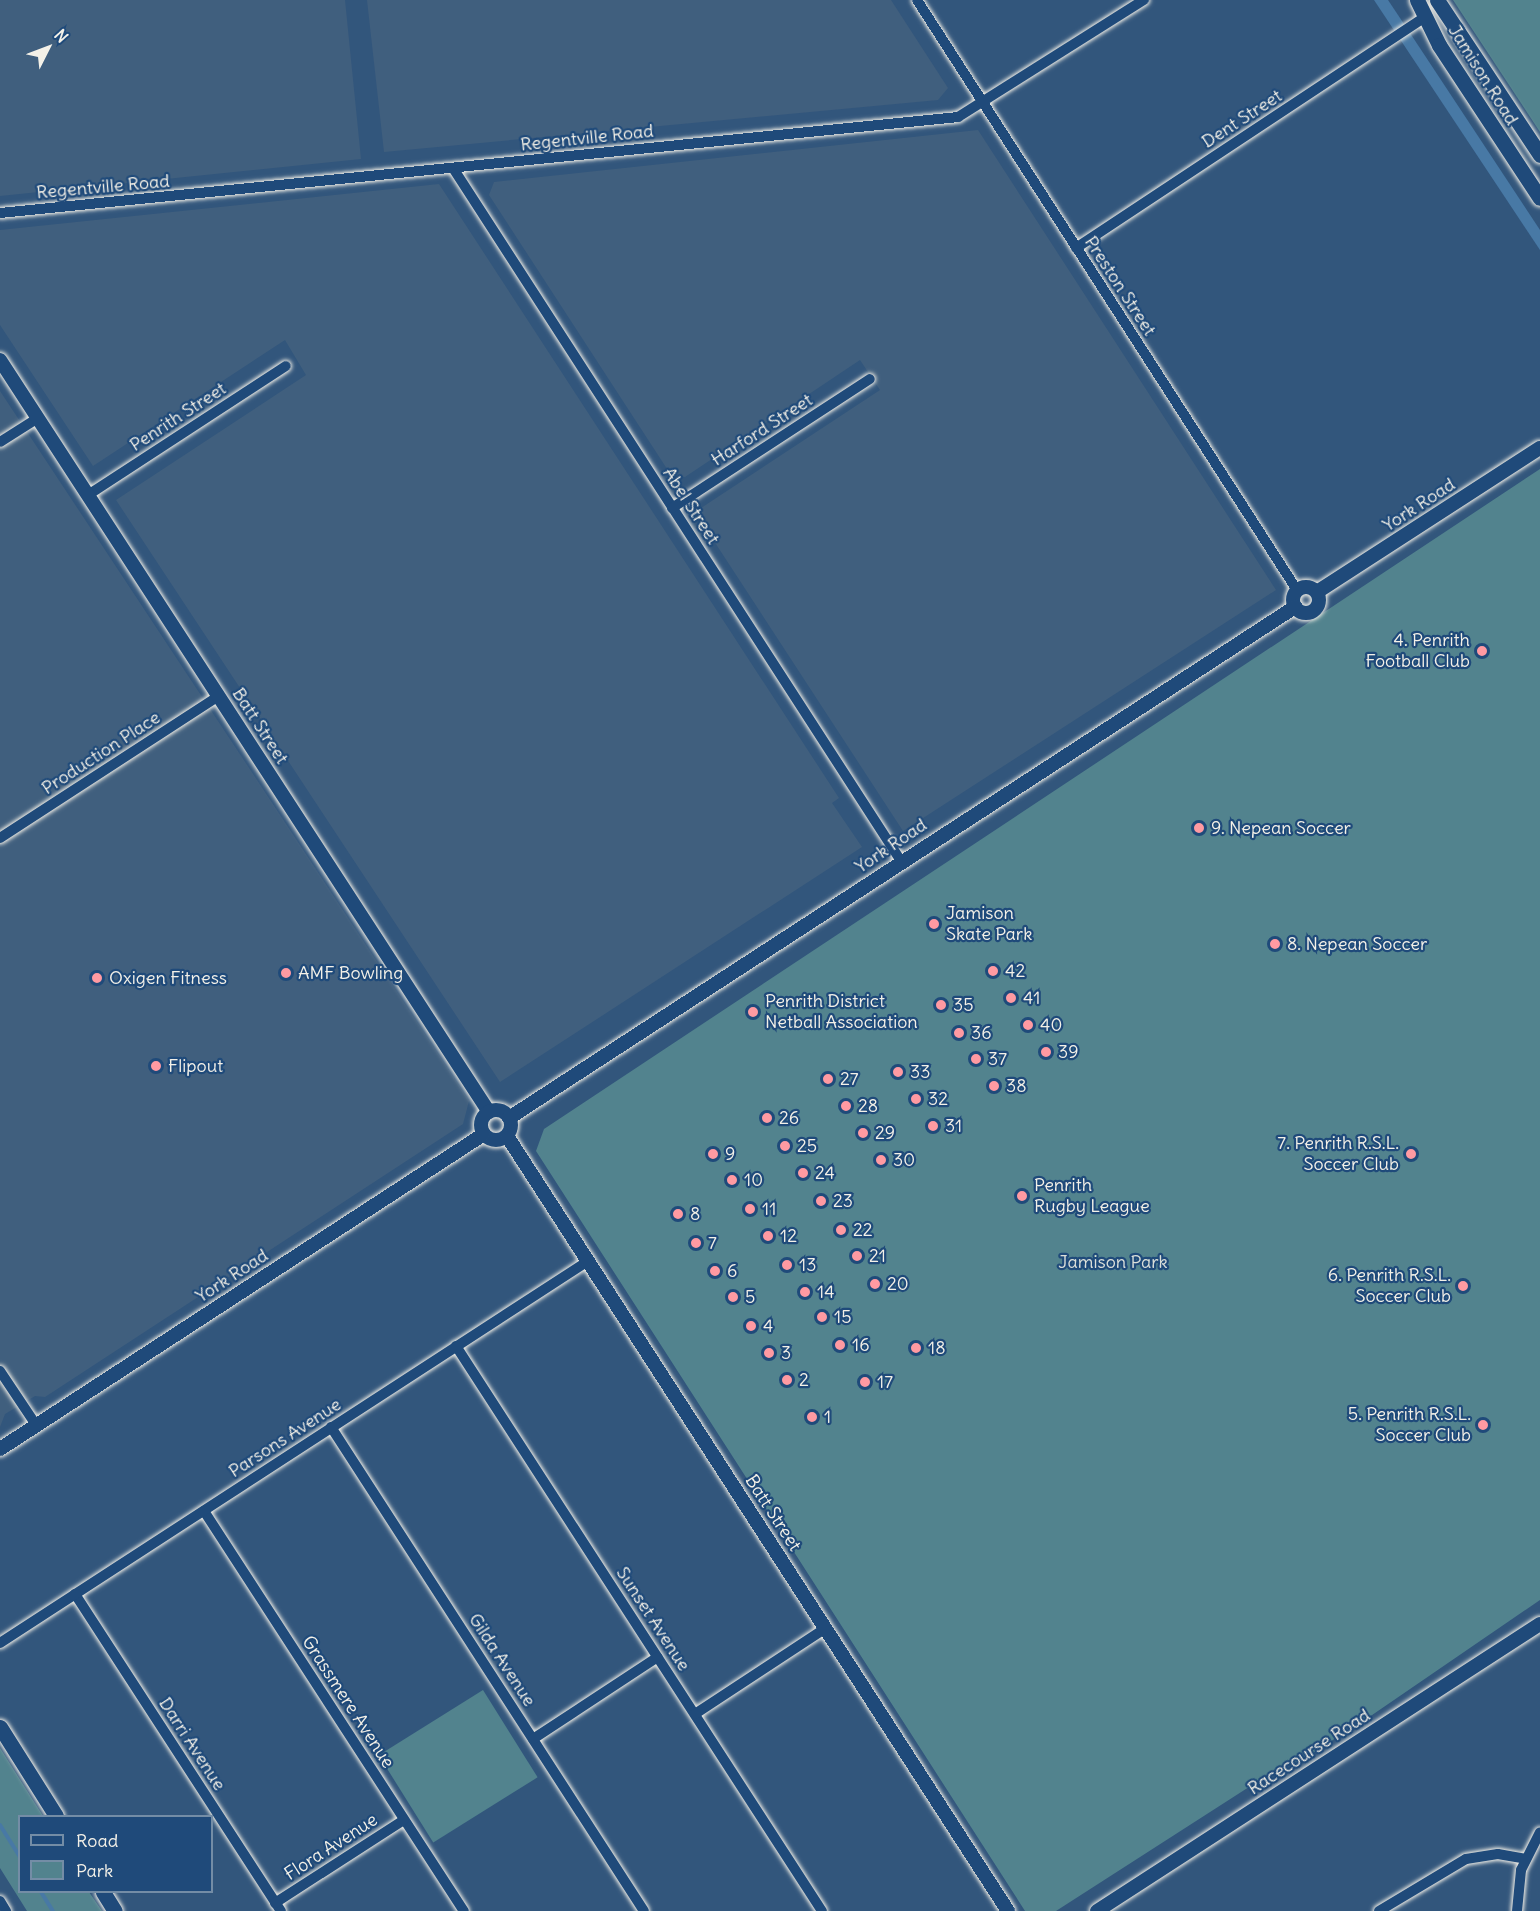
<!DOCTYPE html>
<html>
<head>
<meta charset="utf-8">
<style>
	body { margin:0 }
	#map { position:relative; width:1540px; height:1911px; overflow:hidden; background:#32567c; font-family:Delius,sans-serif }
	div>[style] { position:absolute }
	.built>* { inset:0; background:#405f7e }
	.green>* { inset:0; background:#52838e; transform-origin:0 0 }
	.water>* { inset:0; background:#4879a5 }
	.stream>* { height:4px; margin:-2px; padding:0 2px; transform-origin:2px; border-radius:2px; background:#4879a5 }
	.roads { filter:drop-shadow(0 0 2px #f4f1e8) drop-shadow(0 0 2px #f4f1e8) }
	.minor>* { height:10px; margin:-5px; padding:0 5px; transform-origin:5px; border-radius:5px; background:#1f4a7a }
	.tertiary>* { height:14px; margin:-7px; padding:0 7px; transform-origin:7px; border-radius:7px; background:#1f4a7a }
	.tertiary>.ring { margin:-7px; padding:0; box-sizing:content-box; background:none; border:14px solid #1f4a7a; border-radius:50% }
	.secondary>* { height:15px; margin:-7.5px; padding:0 7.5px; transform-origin:7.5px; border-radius:7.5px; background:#1f4a7a }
	.dots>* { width:16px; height:16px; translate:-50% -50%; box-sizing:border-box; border:3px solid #1f4a7a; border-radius:50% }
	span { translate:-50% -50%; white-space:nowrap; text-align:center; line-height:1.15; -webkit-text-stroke:4.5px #1f4a7a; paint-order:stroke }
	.street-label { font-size:18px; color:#f4f1e8 }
	.poi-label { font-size:18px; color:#f4f1e8 }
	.right { translate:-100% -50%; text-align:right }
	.left { translate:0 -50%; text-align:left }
	.park-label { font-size:18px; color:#dce0da }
	.legend { position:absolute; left:18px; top:1815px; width:195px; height:78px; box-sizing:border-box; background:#1f4a7a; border:2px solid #748da6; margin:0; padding:8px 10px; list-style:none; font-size:18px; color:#f4f1e8 }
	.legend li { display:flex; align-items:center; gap:12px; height:30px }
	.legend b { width:30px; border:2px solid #748da6 }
	.north { position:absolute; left:18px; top:18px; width:60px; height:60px; -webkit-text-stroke:4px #1f4a7a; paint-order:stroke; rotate:48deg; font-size:16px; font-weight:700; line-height:24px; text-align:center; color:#f4f1e8 }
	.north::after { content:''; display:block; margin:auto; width:21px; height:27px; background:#f4f1e8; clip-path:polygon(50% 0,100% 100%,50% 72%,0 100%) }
</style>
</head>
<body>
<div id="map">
	<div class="built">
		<div style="clip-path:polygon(0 0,345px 0,361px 159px,0 196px)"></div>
		<div style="clip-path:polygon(367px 0,891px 0,948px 88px,938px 100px,384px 152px)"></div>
		<div style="clip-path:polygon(978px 130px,1276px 590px,903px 831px,695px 512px,880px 390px,860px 360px,685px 477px,671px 475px,489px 195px,494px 182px)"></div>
		<div style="clip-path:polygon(439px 184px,839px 798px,832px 803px,862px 847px,500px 1082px,116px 500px,306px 375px,285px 340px,93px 466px,0 325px,0 230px)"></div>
		<div style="clip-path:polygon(0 391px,469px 1101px,463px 1124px,45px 1397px,35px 1396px,5px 1414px,0 1427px)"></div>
	</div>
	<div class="green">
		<div style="clip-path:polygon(1453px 0,1540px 0,1540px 132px)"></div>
		<div style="clip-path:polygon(1540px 469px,1540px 1600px,1359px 1724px,1354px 1719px,1344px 1726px,1348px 1730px,1298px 1763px,1291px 1760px,1056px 1911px,1025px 1911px,536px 1151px,544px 1129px)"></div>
		<div style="left:483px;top:1690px;width:103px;height:123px;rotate:58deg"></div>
		<div style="clip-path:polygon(0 1748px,43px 1816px,20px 1816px,20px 1892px,89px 1892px,102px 1911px,27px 1911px,0 1868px)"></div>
	</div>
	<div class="water">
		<div style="clip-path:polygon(1374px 0,1388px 0,1408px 30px,1540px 230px,1540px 250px)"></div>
	</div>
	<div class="stream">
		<div style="left:0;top:1825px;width:38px;rotate:58deg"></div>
		<div style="left:41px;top:1892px;width:22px;rotate:58deg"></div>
	</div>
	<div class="roads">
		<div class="minor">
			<div style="left:917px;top:0;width:702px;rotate:57.22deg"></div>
			<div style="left:453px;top:168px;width:825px;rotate:57.12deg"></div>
			<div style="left:0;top:213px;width:963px;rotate:-5.72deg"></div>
			<div style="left:958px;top:117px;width:220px;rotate:-32.2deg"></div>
			<div style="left:1076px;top:248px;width:419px;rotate:-33.5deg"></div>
			<div style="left:0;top:442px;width:45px;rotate:-32.3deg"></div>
			<div style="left:88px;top:495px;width:236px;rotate:-33.1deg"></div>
			<div style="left:672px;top:508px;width:236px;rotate:-33.1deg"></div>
			<div style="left:0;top:838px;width:261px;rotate:-33deg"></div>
			<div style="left:456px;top:1346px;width:673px;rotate:57.07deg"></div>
			<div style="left:0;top:1371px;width:65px;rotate:56.3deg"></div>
			<div style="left:331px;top:1427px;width:576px;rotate:57.11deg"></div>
			<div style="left:204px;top:1511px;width:477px;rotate:57deg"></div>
			<div style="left:75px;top:1594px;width:378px;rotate:57deg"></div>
			<div style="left:0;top:1643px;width:701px;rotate:-33.01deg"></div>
			<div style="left:695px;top:1714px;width:157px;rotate:-33.3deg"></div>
			<div style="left:533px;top:1739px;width:149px;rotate:-33.3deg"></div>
			<div style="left:0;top:1901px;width:12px;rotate:59deg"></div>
			<div style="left:275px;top:1903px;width:153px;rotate:-32.8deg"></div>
			<div style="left:1379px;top:1911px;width:101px;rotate:-30.9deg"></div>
			<div style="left:1466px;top:1859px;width:32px;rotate:-9deg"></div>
			<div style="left:1498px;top:1854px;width:27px;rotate:10deg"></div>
			<div style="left:1517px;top:1911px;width:41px;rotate:-84.4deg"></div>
			<div style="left:1521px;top:1870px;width:42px;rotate:-63.4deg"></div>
		</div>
		<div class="tertiary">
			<div style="left:0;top:360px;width:897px;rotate:56.97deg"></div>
			<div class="ring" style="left:1293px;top:587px;width:12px;height:12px"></div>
			<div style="left:1317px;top:592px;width:265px;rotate:-32.9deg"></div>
			<div class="ring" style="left:481px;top:1110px;width:16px;height:16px"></div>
			<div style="left:509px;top:1118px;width:938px;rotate:-33.03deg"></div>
			<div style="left:507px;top:1136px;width:923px;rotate:57.12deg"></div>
			<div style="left:0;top:1449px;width:577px;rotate:-33.06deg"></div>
			<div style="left:1097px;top:1911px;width:528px;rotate:-32.94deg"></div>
		</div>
		<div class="secondary">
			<div style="left:1417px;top:0;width:50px;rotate:63.9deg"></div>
			<div style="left:1439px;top:45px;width:183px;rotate:56.6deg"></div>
			<div style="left:1437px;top:0;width:186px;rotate:56.4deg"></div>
			<div style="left:0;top:1727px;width:105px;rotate:57.8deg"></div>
			<div style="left:103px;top:1892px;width:22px;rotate:58deg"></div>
		</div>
	</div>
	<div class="dots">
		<div style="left:1482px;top:651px;background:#ff9aa2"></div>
		<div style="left:1199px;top:828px;background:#ff9aa2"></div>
		<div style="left:934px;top:924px;background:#ff9aa2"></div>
		<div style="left:1275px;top:944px;background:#ff9aa2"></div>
		<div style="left:993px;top:971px;background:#ff9aa2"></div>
		<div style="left:286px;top:973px;background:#ff9aa2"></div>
		<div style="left:97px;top:978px;background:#ff9aa2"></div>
		<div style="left:1011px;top:998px;background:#ff9aa2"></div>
		<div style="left:941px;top:1005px;background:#ff9aa2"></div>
		<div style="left:753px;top:1012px;background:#ff9aa2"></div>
		<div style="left:1028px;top:1025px;background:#ff9aa2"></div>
		<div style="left:959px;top:1033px;background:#ff9aa2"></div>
		<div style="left:1046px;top:1052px;background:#ff9aa2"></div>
		<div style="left:976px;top:1059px;background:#ff9aa2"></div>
		<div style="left:156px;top:1066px;background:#ff9aa2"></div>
		<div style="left:898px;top:1072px;background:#ff9aa2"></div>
		<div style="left:828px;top:1079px;background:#ff9aa2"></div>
		<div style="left:994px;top:1086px;background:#ff9aa2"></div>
		<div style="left:916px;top:1099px;background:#ff9aa2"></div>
		<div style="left:846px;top:1106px;background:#ff9aa2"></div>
		<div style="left:767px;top:1118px;background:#ff9aa2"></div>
		<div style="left:933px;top:1126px;background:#ff9aa2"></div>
		<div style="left:863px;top:1133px;background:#ff9aa2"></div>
		<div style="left:785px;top:1146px;background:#ff9aa2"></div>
		<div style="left:713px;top:1154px;background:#ff9aa2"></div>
		<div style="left:1411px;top:1154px;background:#ff9aa2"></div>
		<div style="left:881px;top:1160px;background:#ff9aa2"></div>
		<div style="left:803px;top:1173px;background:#ff9aa2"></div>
		<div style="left:732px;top:1180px;background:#ff9aa2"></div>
		<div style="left:1022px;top:1196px;background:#ff9aa2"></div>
		<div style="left:821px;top:1201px;background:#ff9aa2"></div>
		<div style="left:750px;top:1209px;background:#ff9aa2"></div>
		<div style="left:678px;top:1214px;background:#ff9aa2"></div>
		<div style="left:841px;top:1230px;background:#ff9aa2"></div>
		<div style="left:768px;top:1236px;background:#ff9aa2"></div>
		<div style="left:696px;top:1243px;background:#ff9aa2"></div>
		<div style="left:857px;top:1256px;background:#ff9aa2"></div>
		<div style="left:787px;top:1265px;background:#ff9aa2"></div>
		<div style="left:715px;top:1271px;background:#ff9aa2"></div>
		<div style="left:875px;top:1284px;background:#ff9aa2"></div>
		<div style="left:1463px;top:1286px;background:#ff9aa2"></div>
		<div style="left:805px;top:1292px;background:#ff9aa2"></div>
		<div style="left:733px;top:1297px;background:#ff9aa2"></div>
		<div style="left:822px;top:1317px;background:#ff9aa2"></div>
		<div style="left:751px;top:1326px;background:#ff9aa2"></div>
		<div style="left:840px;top:1345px;background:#ff9aa2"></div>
		<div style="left:916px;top:1348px;background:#ff9aa2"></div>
		<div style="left:769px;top:1353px;background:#ff9aa2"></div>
		<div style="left:787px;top:1380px;background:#ff9aa2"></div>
		<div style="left:865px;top:1382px;background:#ff9aa2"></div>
		<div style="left:812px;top:1417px;background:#ff9aa2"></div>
		<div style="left:1483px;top:1425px;background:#ff9aa2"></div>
	</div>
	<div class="street-label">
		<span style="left:1483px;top:75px;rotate:58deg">Jamison Road</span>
		<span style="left:1242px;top:119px;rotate:-33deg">Dent Street</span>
		<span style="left:587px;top:138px;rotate:-6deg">Regentville Road</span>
		<span style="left:103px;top:187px;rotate:-5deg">Regentville Road</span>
		<span style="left:1120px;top:286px;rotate:57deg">Preston Street</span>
		<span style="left:178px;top:417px;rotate:-33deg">Penrith Street</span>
		<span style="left:762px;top:430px;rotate:-33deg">Harford Street</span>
		<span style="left:1419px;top:505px;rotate:-33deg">York Road</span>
		<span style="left:691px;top:506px;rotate:57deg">Abel Street</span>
		<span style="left:260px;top:726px;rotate:57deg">Batt Street</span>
		<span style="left:101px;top:753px;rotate:-33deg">Production Place</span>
		<span style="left:891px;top:846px;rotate:-34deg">York Road</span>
		<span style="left:232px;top:1276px;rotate:-33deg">York Road</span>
		<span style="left:285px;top:1438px;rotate:-33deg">Parsons Avenue</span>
		<span style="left:773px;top:1513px;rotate:57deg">Batt Street</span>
		<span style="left:653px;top:1619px;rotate:57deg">Sunset Avenue</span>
		<span style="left:502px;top:1660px;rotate:57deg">Gilda Avenue</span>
		<span style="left:348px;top:1702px;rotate:57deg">Grassmere Avenue</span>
		<span style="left:192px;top:1744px;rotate:57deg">Darri Avenue</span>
		<span style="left:1309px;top:1752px;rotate:-33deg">Racecourse Road</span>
		<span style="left:331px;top:1847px;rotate:-33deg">Flora Avenue</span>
	</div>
	<div class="poi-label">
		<span class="right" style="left:1470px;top:651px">4. Penrith<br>Football Club</span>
		<span class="left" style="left:1211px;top:828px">9. Nepean Soccer</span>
		<span class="left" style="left:946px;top:924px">Jamison<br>Skate Park</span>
		<span class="left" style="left:1287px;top:944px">8. Nepean Soccer</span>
		<span class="left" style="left:1005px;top:971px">42</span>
		<span class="left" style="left:298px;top:973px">AMF Bowling</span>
		<span class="left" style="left:109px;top:978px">Oxigen Fitness</span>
		<span class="left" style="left:1023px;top:998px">41</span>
		<span class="left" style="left:765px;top:1012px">Penrith District<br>Netball Association</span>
		<span class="left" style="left:953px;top:1005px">35</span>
		<span class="left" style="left:1040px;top:1025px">40</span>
		<span class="left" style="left:971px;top:1033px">36</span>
		<span class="left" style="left:1058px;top:1052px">39</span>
		<span class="left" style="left:988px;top:1059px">37</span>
		<span class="left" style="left:168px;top:1066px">Flipout</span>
		<span class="left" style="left:910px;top:1072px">33</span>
		<span class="left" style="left:840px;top:1079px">27</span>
		<span class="left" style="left:1006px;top:1086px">38</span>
		<span class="left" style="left:928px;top:1099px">32</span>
		<span class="left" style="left:858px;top:1106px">28</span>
		<span class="left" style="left:779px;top:1118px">26</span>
		<span class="left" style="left:945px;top:1126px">31</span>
		<span class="left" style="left:875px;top:1133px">29</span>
		<span class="right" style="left:1399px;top:1154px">7. Penrith R.S.L.<br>Soccer Club</span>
		<span class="left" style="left:797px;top:1146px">25</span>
		<span class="left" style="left:725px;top:1154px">9</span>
		<span class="left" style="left:893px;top:1160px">30</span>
		<span class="left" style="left:815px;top:1173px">24</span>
		<span class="left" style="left:744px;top:1180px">10</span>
		<span class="left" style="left:1034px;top:1196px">Penrith<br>Rugby League</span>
		<span class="left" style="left:833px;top:1201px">23</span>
		<span class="left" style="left:762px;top:1209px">11</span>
		<span class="left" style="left:690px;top:1214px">8</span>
		<span class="left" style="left:853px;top:1230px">22</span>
		<span class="left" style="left:780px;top:1236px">12</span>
		<span class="left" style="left:708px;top:1243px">7</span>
		<span class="left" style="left:869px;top:1256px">21</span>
		<span class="left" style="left:799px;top:1265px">13</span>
		<span class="left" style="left:727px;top:1271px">6</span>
		<span class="right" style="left:1451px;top:1286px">6. Penrith R.S.L.<br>Soccer Club</span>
		<span class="left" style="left:887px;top:1284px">20</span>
		<span class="left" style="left:817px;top:1292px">14</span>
		<span class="left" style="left:745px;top:1297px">5</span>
		<span class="left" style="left:834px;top:1317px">15</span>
		<span class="left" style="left:763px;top:1326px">4</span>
		<span class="left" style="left:852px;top:1345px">16</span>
		<span class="left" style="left:928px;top:1348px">18</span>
		<span class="left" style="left:781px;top:1353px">3</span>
		<span class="left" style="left:799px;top:1380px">2</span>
		<span class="left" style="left:877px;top:1382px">17</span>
		<span class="right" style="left:1471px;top:1425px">5. Penrith R.S.L.<br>Soccer Club</span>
		<span class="left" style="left:824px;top:1417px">1</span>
	</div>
	<div class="park-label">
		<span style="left:1113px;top:1262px">Jamison Park</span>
	</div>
	<ul class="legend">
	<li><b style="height:8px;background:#1f4a7a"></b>Road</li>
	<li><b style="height:16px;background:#52838e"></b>Park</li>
	</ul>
	<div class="north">N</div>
</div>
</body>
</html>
